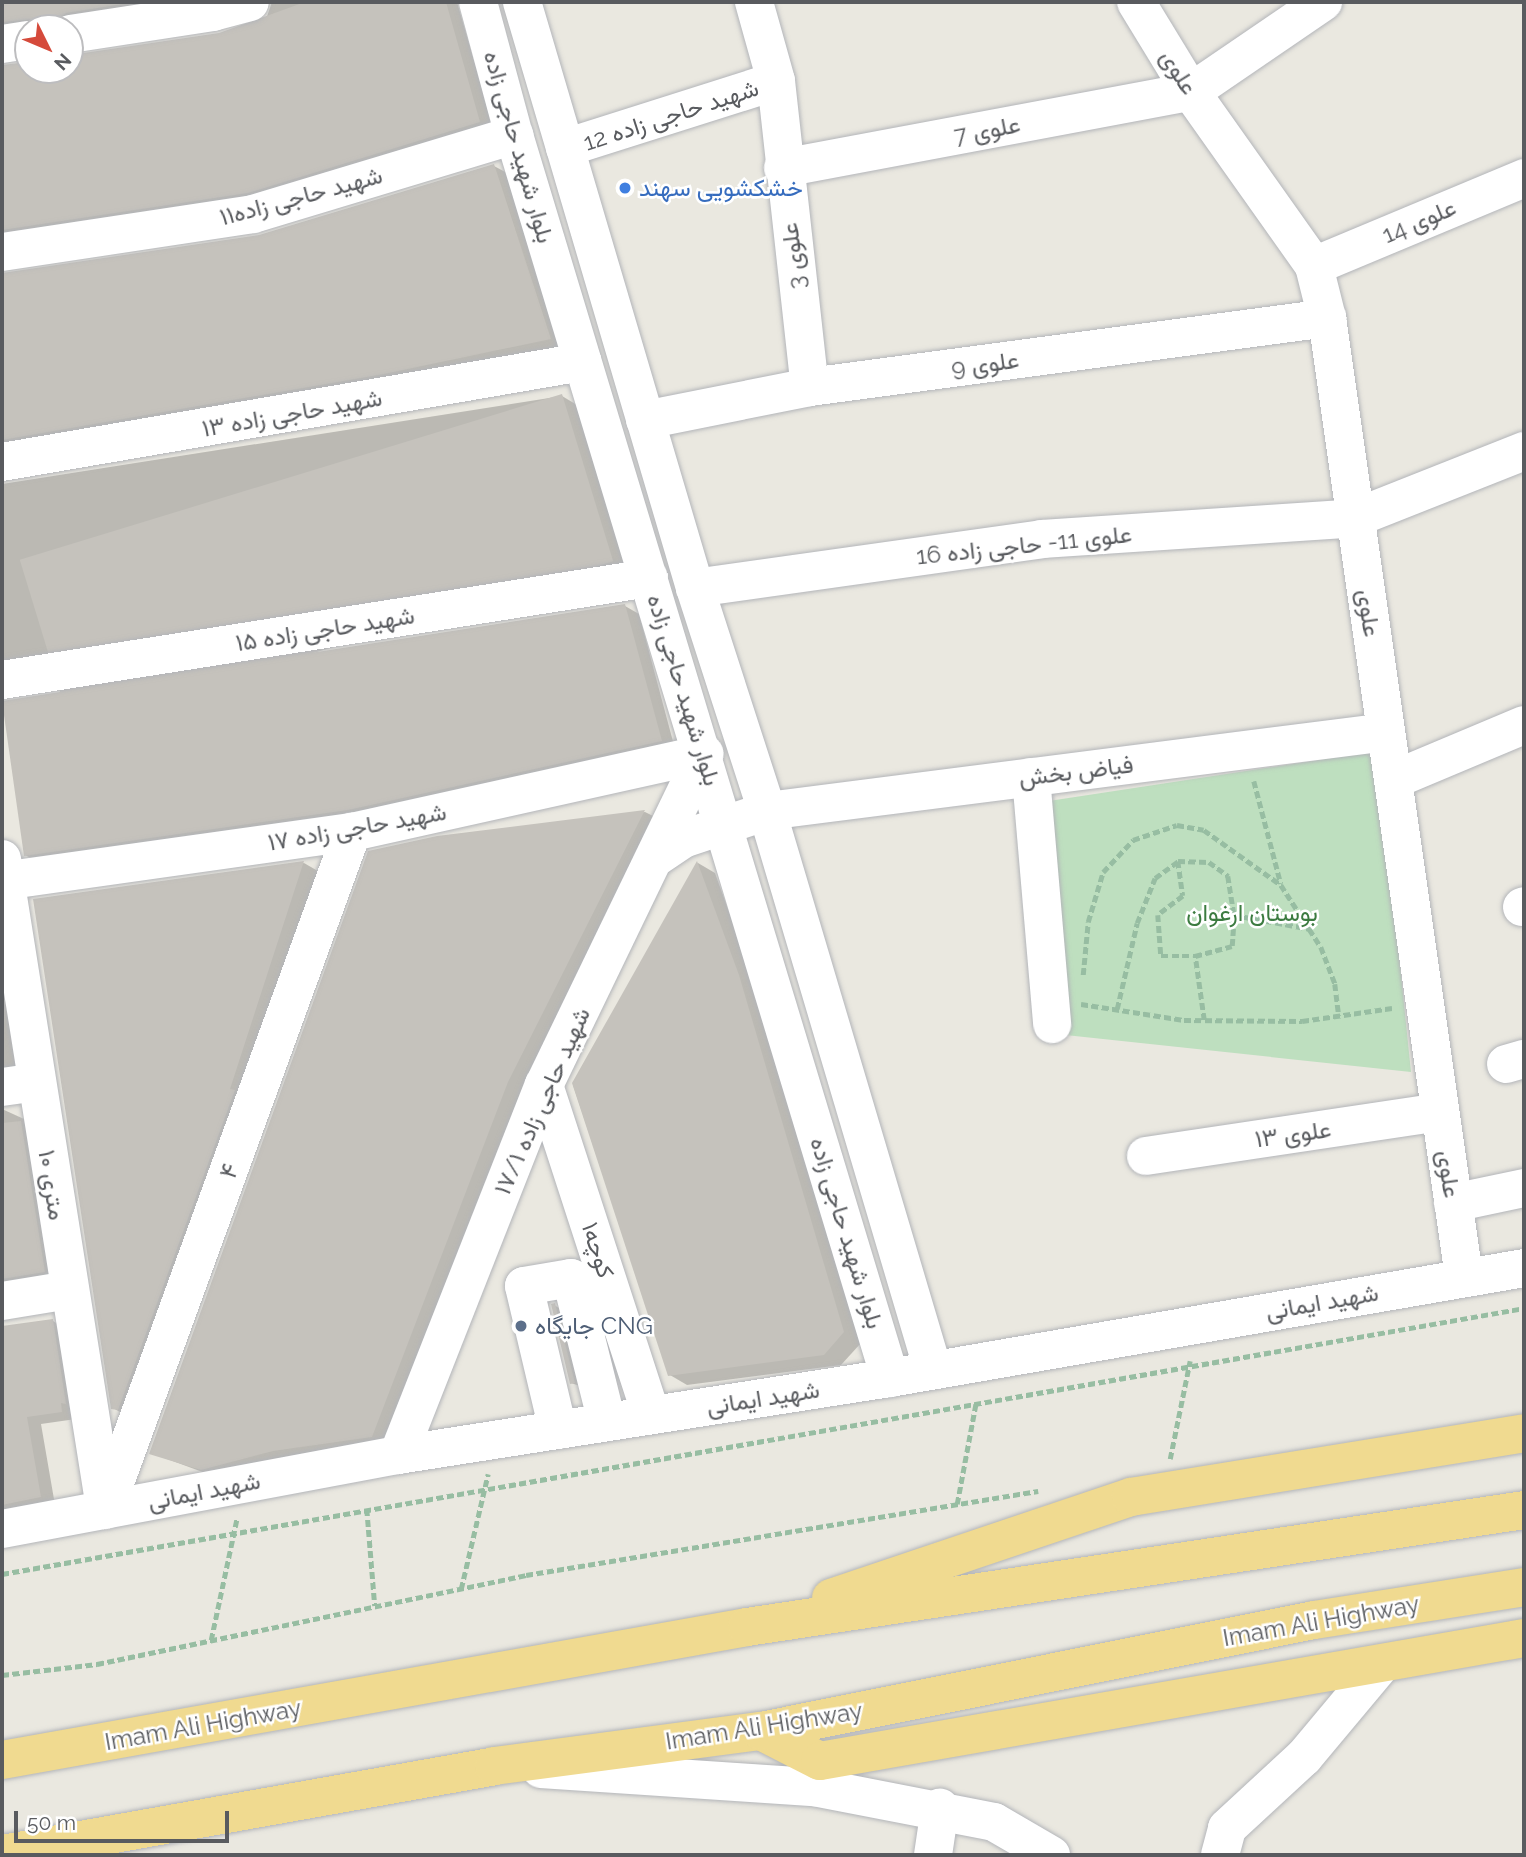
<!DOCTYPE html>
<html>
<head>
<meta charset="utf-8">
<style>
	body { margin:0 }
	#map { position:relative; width:1526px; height:1857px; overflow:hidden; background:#eae8e0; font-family:Raleway,Vazirmatn,sans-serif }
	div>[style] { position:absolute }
	.green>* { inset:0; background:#bedfbf }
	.shadow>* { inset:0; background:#0003 }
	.building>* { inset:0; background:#c5c2bc; transform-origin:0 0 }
	.path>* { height:4.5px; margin-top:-2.25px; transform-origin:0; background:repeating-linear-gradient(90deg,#97bda2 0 7px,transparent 0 10.5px) }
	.roads { filter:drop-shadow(0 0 2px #b3b5b9) drop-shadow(0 0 2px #b3b5b9) }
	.minor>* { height:38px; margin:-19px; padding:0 19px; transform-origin:19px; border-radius:19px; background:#fff }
	.highway>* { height:38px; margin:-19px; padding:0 19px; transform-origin:19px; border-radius:19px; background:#f0da90 }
	.dots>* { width:19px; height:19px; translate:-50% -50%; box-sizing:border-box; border:4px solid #fff; border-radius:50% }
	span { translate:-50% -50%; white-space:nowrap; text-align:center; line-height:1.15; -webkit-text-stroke:5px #fff; paint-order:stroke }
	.street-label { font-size:24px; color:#595b5f }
	.shop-label { font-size:24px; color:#366cbe }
	.left { translate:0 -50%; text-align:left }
	.park-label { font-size:24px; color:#3c7b40 }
	.service-label { font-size:24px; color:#4e5e75 }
	.frame { position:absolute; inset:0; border:4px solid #595b5f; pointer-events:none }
	.north { position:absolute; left:14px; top:14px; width:70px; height:70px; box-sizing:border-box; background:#fff; border:2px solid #bdbdbf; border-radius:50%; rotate:133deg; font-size:19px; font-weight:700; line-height:28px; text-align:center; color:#595b5f }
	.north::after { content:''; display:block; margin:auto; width:24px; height:32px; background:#d54a3b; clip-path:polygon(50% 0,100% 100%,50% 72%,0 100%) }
	.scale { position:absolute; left:14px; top:1811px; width:215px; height:32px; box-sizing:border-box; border:4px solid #595b5f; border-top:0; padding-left:9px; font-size:21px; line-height:24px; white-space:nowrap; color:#595b5f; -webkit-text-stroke:5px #fff; paint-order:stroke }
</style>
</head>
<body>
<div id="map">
	<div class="green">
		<div style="clip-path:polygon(1378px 751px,1411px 1072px,1056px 1034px,1016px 806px)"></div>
	</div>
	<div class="shadow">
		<div style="clip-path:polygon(2px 2px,185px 2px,69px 28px,28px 28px,2px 37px)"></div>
		<div style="clip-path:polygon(272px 2px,457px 2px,494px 130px,264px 200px,2px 248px,2px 66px,28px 62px,28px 70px,70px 70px,70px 57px,219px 35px,266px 19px)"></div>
		<div style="clip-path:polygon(494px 166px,509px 174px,564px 346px,2px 458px,2px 274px,257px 237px)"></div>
		<div style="clip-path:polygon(562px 396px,577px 405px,628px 569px,2px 661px,2px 484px)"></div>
		<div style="clip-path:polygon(625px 606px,639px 614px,675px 749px,363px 818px,40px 863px,25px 855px)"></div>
		<div style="clip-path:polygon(645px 812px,659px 819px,386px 1443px,216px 1477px,151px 1453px,437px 837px)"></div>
		<div style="clip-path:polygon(304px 863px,323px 874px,134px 1420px,113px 1408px,35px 900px)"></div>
		<div style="clip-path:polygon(698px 863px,715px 873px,756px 987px,861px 1343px,841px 1365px,687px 1385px,670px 1375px,573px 1085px)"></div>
		<div style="clip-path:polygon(2px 961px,23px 1072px,2px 1081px)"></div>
		<div style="clip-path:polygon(2px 1109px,24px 1119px,59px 1280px,2px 1296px)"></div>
		<div style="clip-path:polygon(554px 1305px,561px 1309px,580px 1386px,571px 1383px)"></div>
		<div style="clip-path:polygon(53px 1321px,67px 1330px,76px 1419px,41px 1424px,55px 1505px,2px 1515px,2px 1323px,6px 1328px)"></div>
	</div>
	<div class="building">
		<div style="clip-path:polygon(2px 2px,136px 2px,66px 13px,49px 28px,35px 19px,2px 22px)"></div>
		<div style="clip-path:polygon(305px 2px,446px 2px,480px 122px,248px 193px,2px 230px,2px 65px,28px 62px,28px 70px,70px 70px,70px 55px,219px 33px)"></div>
		<div style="clip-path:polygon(494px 164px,551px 339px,384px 374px,2px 440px,2px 273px,259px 235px)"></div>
		<div style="left:562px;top:394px;width:175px;height:567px;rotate:73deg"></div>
		<div style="clip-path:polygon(625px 604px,662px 741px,348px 810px,24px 856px,2px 701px)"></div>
		<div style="clip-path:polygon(645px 810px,508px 1082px,372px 1437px,273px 1451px,201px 1470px,149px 1454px,368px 851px,437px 836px)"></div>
		<div style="clip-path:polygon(304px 861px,230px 1089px,235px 1090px,118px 1410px,111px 1409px,33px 899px)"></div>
		<div style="clip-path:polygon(697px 861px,739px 975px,844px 1332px,824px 1355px,668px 1376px,572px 1083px)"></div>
		<div style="clip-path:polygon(21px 1121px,45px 1272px,2px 1279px,2px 1123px)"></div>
		<div style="clip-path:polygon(555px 1303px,575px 1383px,570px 1384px,551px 1304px)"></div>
		<div style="clip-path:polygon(53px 1319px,66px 1404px,61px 1403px,62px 1412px,27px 1417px,41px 1497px,2px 1505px,2px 1326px)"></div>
	</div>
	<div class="path">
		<div style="left:1254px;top:781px;width:106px;rotate:75.3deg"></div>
		<div style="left:1178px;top:861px;width:35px;rotate:82deg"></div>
		<div style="left:1183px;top:896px;width:31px;rotate:143deg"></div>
		<div style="left:1158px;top:915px;width:41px;rotate:85.8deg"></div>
		<div style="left:1161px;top:956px;width:34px"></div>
		<div style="left:1083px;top:975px;width:53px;rotate:-84.6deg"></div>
		<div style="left:1088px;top:922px;width:52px;rotate:-73.3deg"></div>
		<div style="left:1103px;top:872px;width:44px;rotate:-46.8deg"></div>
		<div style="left:1133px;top:840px;width:46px;rotate:-18.8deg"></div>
		<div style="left:1177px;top:825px;width:27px;rotate:10deg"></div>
		<div style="left:1204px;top:830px;width:95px;rotate:35.5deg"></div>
		<div style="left:1281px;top:885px;width:74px;rotate:57.2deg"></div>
		<div style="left:1321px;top:947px;width:40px;rotate:69deg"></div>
		<div style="left:1335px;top:984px;width:32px;rotate:83deg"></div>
		<div style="left:1081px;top:1004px;width:104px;rotate:8.8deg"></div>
		<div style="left:1184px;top:1020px;width:118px;rotate:0.5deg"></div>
		<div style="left:1302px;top:1021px;width:91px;rotate:-8.2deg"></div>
		<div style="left:1117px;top:1009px;width:88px;rotate:-76.9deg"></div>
		<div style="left:1137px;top:923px;width:48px;rotate:-68.2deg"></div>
		<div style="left:1155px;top:878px;width:29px;rotate:-36deg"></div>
		<div style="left:1178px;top:861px;width:31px;rotate:2deg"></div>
		<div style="left:1209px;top:862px;width:24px;rotate:36deg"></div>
		<div style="left:1228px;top:876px;width:39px;rotate:81deg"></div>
		<div style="left:1204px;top:1020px;width:65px;rotate:-98deg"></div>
		<div style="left:1195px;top:956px;width:38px;rotate:-15deg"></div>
		<div style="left:1232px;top:946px;width:31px;rotate:-86deg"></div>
		<div style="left:1234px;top:915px;width:78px;rotate:10.3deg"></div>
		<div style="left:1170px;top:1459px;width:100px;rotate:-78.5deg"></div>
		<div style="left:957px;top:1504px;width:104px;rotate:-79.4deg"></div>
		<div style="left:367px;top:1509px;width:97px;rotate:85.3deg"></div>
		<div style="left:2px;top:1574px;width:1545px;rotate:-9.91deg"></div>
		<div style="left:461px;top:1589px;width:118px;rotate:-76.8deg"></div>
		<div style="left:211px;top:1640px;width:125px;rotate:-78deg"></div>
		<div style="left:2px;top:1675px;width:96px;rotate:-6.6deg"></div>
		<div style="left:97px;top:1664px;width:438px;rotate:-11.7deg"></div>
		<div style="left:526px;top:1575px;width:519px;rotate:-9.32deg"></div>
	</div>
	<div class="roads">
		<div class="minor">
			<div style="left:478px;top:2px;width:138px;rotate:74.9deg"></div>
			<div style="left:514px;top:135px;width:1299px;rotate:73.17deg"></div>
			<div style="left:522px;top:2px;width:611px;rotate:73.55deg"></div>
			<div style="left:695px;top:588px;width:234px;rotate:72.1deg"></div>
			<div style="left:767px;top:811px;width:583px;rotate:73.46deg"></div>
			<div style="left:754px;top:2px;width:82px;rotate:74.4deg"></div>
			<div style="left:776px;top:81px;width:308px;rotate:83.7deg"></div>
			<div style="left:1136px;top:2px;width:105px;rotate:58.6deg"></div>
			<div style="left:1191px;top:92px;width:213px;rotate:54.7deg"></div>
			<div style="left:1314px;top:266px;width:54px;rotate:76deg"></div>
			<div style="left:1327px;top:318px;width:969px;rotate:81.87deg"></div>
			<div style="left:70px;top:34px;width:145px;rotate:-8.7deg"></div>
			<div style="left:213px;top:12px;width:38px;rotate:-15deg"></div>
			<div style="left:2px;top:44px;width:26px;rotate:-9deg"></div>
			<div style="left:565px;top:148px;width:221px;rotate:-17.6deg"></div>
			<div style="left:783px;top:168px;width:415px;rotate:-10.6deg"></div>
			<div style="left:1191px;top:92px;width:160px;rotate:-34.3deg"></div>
			<div style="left:2px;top:252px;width:254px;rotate:-8.6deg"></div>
			<div style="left:253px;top:214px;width:273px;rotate:-16.8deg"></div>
			<div style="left:1314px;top:266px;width:228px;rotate:-22.7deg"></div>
			<div style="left:645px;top:420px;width:168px;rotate:-11.3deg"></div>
			<div style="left:810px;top:387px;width:522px;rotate:-7.6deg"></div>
			<div style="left:2px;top:462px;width:589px;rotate:-9.78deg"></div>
			<div style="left:695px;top:588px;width:350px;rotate:-8deg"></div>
			<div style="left:1042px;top:539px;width:314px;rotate:-3.8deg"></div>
			<div style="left:1355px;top:518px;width:182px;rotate:-21.6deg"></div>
			<div style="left:2px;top:680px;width:655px;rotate:-8.96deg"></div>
			<div style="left:1031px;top:777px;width:248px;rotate:85.1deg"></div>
			<div style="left:1393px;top:780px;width:142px;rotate:-22.8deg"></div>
			<div style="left:658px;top:856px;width:30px;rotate:-34deg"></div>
			<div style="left:683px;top:839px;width:89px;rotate:-18.4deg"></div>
			<div style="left:767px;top:811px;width:624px;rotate:-7.27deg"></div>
			<div style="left:2px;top:859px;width:657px;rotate:80.98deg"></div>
			<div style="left:2px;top:881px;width:353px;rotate:-8deg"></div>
			<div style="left:352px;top:832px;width:361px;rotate:-12.5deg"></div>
			<div style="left:1522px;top:907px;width:2px;rotate:-27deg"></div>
			<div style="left:1506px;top:1064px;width:19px;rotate:-16deg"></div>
			<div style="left:544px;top:1085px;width:347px;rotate:72deg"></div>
			<div style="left:2px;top:1087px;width:34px;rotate:-8deg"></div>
			<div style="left:1146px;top:1156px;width:297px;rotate:-8.5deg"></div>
			<div style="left:1453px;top:1203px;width:73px;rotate:-11.9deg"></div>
			<div style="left:2px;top:1301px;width:68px;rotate:-9.3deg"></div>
			<div style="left:558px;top:1430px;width:148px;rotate:-103.3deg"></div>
			<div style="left:524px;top:1286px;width:48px;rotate:-9.7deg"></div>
			<div style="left:571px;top:1278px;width:148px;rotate:76deg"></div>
			<div style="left:398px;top:1455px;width:398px;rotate:-68.5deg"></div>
			<div style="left:544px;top:1085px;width:368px;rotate:-64.2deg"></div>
			<div style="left:105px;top:1510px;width:722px;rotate:-69.98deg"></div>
			<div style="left:2px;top:1529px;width:403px;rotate:-10.6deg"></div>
			<div style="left:398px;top:1455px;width:498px;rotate:-8.9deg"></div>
			<div style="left:890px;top:1378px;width:643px;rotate:-9.84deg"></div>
			<div style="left:541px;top:1769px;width:274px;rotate:3.8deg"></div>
			<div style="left:814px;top:1787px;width:183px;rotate:11deg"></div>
			<div style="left:994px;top:1822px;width:66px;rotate:30.1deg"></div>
			<div style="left:933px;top:1855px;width:48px;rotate:-81.5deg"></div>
			<div style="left:1220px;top:1855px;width:28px;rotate:-75deg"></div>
			<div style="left:1227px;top:1828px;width:105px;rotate:-42.7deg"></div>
			<div style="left:1304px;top:1757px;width:120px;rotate:-50.1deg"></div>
		</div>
		<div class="highway">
			<div style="left:831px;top:1598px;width:317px;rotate:-18.6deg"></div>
			<div style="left:1131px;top:1497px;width:398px;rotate:-9.2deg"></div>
			<div style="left:761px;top:1731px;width:66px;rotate:27deg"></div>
			<div style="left:820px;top:1761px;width:715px;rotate:-9.91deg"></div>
			<div style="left:2px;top:1760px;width:757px;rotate:-10.12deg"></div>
			<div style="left:747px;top:1627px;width:786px;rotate:-8.56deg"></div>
			<div style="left:2px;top:1854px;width:500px;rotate:-10.1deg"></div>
			<div style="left:494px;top:1766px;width:269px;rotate:-7.5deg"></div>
			<div style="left:761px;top:1731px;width:564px;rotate:-11.35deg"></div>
			<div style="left:1314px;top:1620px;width:213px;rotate:-8.9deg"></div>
		</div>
	</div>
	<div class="dots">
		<div style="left:625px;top:188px;background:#3f7fe0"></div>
		<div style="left:521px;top:1326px;background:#5c6f8a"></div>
	</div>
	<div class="street-label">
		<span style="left:1179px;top:72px;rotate:58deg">علوی</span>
		<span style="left:671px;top:115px;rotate:-18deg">شهید حاجی زاده 12</span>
		<span style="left:987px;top:130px;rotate:-11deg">علوی 7</span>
		<span style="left:519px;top:147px;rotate:74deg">بلوار شهید حاجی زاده</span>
		<span style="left:301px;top:196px;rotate:-15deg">شهید حاجی زاده۱۱</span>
		<span style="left:1419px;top:221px;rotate:-23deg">علوی 14</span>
		<span style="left:793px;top:256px;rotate:-97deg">علوی 3</span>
		<span style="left:985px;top:364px;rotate:-8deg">علوی 9</span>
		<span style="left:292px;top:413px;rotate:-10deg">شهید حاجی زاده ۱۳</span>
		<span style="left:1024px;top:545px;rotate:-6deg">علوی 11- حاجی زاده 16</span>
		<span style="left:1369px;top:613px;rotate:82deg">علوی</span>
		<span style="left:325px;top:629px;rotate:-9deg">شهید حاجی زاده ۱۵</span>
		<span style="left:684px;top:690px;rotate:73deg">بلوار شهید حاجی زاده</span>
		<span style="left:1076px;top:771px;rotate:-7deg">فیاض بخش</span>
		<span style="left:357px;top:827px;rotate:-10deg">شهید حاجی زاده ۱۷</span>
		<span style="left:542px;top:1101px;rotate:-66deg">شهید حاجی زاده ۱۷/۱</span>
		<span style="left:1293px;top:1134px;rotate:-8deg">علوی ۱۳</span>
		<span style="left:229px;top:1171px;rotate:-70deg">۴</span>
		<span style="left:1449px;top:1174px;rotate:82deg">علوی</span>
		<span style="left:52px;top:1185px;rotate:81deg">۱۰ متری</span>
		<span style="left:847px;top:1233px;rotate:73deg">بلوار شهید حاجی زاده</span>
		<span style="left:598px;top:1250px;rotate:72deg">کوچه۱</span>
		<span style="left:1322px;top:1302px;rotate:-10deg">شهید ایمانی</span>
		<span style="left:763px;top:1398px;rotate:-9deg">شهید ایمانی</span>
		<span style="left:204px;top:1491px;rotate:-11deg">شهید ایمانی</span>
		<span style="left:1321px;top:1621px;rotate:-10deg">Imam Ali Highway</span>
		<span style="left:203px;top:1725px;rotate:-10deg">Imam Ali Highway</span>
		<span style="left:764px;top:1726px;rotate:-9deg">Imam Ali Highway</span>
	</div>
	<div class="shop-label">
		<span class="left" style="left:639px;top:188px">خشکشویی سهند</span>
	</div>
	<div class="park-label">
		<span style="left:1252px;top:913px">بوستان ارغوان</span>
	</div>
	<div class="service-label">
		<span class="left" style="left:535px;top:1326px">جایگاه CNG</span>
	</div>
	<div class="frame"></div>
	<div class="north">N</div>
	<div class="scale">50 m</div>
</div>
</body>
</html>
